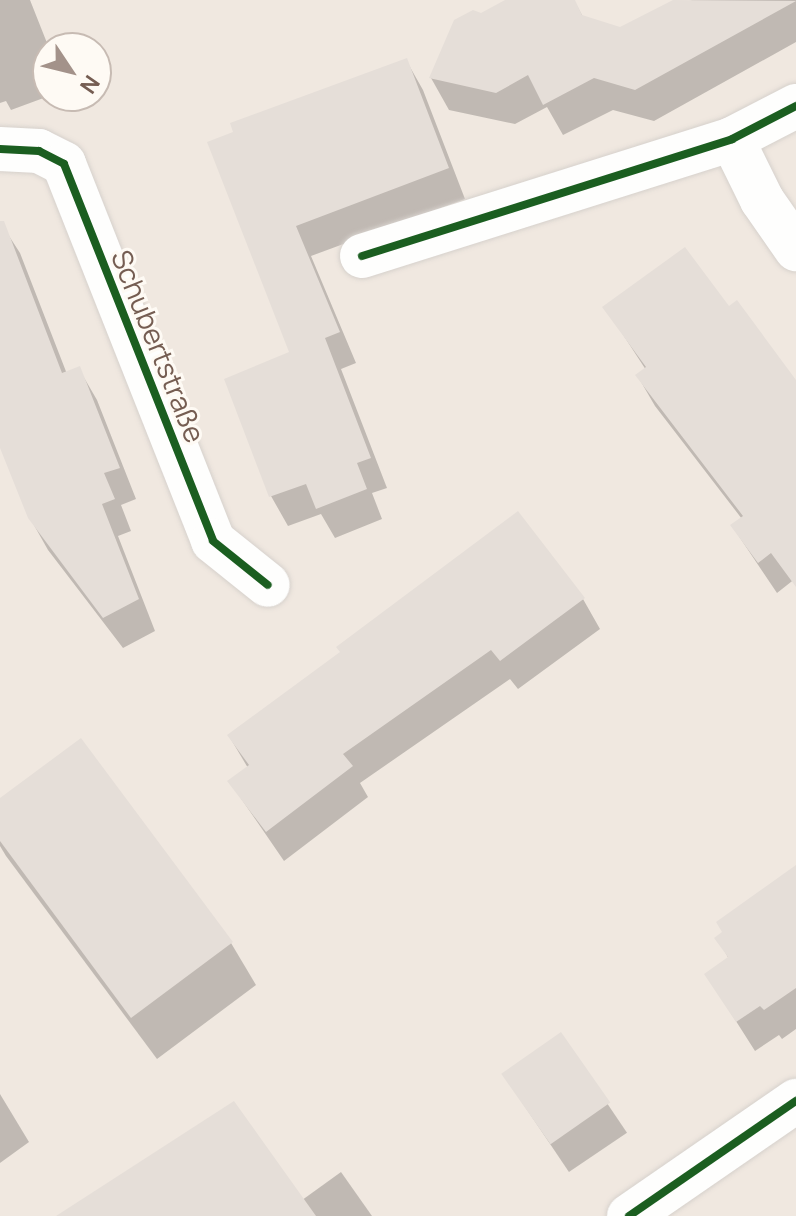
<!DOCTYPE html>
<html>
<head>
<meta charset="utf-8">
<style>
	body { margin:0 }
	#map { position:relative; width:796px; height:1216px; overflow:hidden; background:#f8f5f1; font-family:Manrope,sans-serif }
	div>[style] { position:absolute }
	.residential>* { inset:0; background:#f0e8e0 }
	.shadow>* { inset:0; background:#0003; transform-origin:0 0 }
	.building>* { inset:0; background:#e5ded8; transform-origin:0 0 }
	.roads { filter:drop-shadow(0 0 2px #d6d1cc) drop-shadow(0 0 2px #d6d1cc) }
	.minor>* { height:44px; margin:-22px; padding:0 22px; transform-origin:22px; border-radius:22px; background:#fefefd }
	.cycleway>* { height:8px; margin:-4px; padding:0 4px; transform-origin:4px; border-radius:4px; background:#1b5e20 }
	span { translate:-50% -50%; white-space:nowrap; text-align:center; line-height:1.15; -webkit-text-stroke:6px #fefaf4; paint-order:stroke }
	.street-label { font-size:28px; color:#755d52 }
	.north { position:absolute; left:32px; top:32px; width:80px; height:80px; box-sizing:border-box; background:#fefaf4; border:2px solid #c7bbb3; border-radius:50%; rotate:125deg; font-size:22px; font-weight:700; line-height:32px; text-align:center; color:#755d52 }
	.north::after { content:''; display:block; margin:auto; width:28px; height:36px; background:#a3928a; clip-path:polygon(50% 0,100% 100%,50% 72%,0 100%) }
</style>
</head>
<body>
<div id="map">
	<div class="residential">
		<div style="clip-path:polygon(evenodd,0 0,796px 0,796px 1216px,0 1216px,0 0,48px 48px,96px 48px,96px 96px,48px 96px,48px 48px)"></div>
	</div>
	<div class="shadow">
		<div style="clip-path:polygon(0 0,30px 0,49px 48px,49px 96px,11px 110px,6px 101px,0 103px)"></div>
		<div style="clip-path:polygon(514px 0,574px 0,583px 17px,621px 29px,653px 21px,692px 0,796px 0,796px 42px,654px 121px,613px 110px,563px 135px,547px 107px,515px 124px,449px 110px,431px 78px,507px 25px)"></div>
		<div style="clip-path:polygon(406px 60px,423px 90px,465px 199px,311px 256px,356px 363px,341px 369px,387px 488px,372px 493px,382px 519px,335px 538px,321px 514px,288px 526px,271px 496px,226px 380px,292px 353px,209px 143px)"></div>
		<div style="clip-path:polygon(0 222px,20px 253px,67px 374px,79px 369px,97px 400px,136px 499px,121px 505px,131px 531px,118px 536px,155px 631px,123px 648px,48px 550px,30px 518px,0 443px)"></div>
		<div style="clip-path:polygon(605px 307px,728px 309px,796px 384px,796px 578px,777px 593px,732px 526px,742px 519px,655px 406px,637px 375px,646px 370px)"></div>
		<div style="clip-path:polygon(583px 599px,600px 629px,518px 689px,510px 679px,360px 783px,368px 797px,284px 861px,229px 781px,248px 768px,229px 736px)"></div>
		<div style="clip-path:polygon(0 800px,231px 943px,256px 985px,157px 1059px,6px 856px,0 846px)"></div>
		<div style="clip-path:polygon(796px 892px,796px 1029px,782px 1039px,779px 1035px,755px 1051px,706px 974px,729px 959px,717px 938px)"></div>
		<div style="left:561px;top:1035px;width:118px;height:70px;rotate:56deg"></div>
		<div style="clip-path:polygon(0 1094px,29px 1142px,0 1163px)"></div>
		<div style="clip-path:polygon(341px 1172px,372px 1216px,280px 1216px)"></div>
	</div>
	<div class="building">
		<div style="clip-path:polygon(505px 0,575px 0,582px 15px,620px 27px,673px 0,796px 1px,635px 90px,594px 78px,543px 105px,528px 75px,496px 93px,429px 78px,454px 20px,473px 10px,481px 13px)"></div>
		<div style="clip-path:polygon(407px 58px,449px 168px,296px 226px,340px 332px,325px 338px,371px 458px,357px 463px,367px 489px,316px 509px,306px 484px,269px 497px,224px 379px,289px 352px,207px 142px,233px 132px,230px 123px)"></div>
		<div style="clip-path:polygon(0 221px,4px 221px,62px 373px,80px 366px,120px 468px,104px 473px,115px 499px,102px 504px,139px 599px,103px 618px,28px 518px,0 448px)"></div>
		<div style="clip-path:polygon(685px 247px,729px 306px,737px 300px,796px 380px,796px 587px,771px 553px,758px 563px,730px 525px,743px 516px,635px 375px,646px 367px,602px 307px)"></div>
		<div style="clip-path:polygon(518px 511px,585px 598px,500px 661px,491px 650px,343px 754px,353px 766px,266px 832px,227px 781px,249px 765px,227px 735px,340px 652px,336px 647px)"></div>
		<div style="clip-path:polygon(81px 738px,233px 942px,131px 1018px,0 841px,0 798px)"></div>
		<div style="clip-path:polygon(796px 865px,796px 988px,764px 1010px,760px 1006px,736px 1022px,704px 974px,728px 957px,714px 938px,722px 932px,716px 922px)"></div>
		<div style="left:561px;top:1032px;width:86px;height:73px;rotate:55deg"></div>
		<div style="clip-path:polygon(234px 1101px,316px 1216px,56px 1216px)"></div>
	</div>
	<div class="roads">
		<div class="minor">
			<div style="left:732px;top:139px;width:68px;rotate:63.8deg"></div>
			<div style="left:762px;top:200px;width:60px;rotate:55.2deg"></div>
			<div style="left:0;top:149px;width:39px;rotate:3deg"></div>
			<div style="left:39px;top:151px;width:28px;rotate:27deg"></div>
			<div style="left:64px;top:164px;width:405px;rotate:68.4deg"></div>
			<div style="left:213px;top:541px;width:70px;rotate:38.7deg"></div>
			<div style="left:362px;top:256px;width:388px;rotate:-17.5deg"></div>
			<div style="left:732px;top:139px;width:72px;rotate:-27.3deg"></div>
			<div style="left:629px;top:1216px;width:203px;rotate:-34.6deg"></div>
		</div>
	</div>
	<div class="cycleway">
		<div style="left:0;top:149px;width:39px;rotate:3deg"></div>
		<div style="left:39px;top:151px;width:28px;rotate:27deg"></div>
		<div style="left:64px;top:164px;width:405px;rotate:68.4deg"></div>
		<div style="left:213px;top:541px;width:70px;rotate:38.7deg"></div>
		<div style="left:362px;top:256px;width:388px;rotate:-17.5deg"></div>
		<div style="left:732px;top:139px;width:72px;rotate:-27.3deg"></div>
		<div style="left:629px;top:1216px;width:203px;rotate:-34.6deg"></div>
	</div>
	<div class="street-label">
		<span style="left:159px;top:346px;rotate:68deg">Schubertstraße</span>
	</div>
	<div class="north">N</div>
</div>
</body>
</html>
